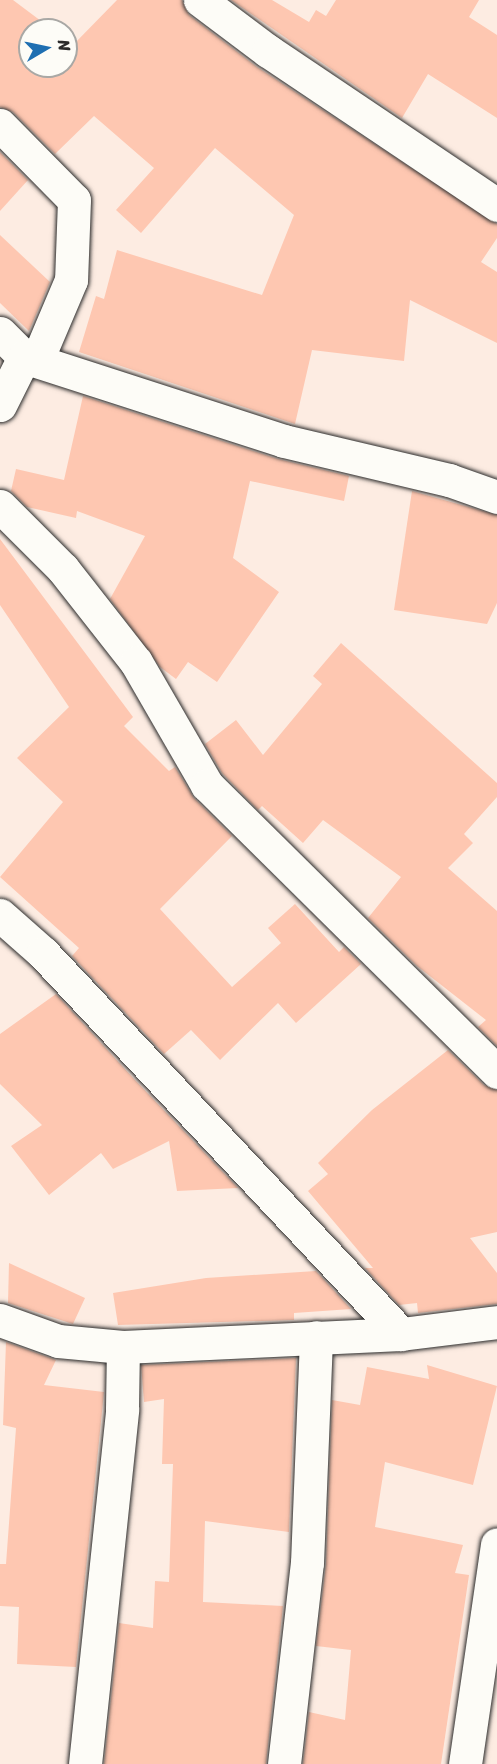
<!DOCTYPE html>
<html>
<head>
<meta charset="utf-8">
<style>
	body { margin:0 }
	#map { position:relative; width:497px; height:1764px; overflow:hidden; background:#fdece2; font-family:Sriracha,sans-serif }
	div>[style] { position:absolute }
	.building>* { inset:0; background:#fec7b1 }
	.roads { filter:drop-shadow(0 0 2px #2b2b2b) drop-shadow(0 0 2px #2b2b2b) }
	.street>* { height:33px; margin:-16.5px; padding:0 16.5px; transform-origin:16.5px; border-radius:16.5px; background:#fdfcf7 }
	span { translate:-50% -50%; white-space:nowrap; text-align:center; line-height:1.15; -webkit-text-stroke:4.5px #fdfcf7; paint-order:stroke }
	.north { position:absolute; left:18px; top:18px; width:60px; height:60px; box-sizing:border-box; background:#fdfcf7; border:2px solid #a9a8a5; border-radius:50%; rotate:81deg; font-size:16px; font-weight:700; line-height:24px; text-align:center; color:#2b2b2b }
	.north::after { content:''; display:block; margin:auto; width:21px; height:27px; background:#1f6fb2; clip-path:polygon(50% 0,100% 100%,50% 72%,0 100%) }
</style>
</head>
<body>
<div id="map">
	<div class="building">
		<div style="clip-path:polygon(0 0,13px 0,53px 30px,30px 30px,30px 66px,66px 66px,66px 39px,73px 45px,117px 0,182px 0,189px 15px,257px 67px,497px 224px,497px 238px,481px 262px,497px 272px,497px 343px,410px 300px,404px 361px,312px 350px,295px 424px,79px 352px,96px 296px,104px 299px,117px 250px,262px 295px,294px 215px,215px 148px,141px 233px,116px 210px,154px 168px,94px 116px,55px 154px,13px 112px,0 107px)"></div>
		<div style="clip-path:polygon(231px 0,272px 0,309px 22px,316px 10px,326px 16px,336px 0,479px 0,469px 17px,497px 35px,497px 118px,428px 74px,402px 118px)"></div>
		<div style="clip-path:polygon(0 152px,28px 180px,0 211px)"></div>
		<div style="clip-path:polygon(0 235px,50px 282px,29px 331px,0 303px)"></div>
		<div style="clip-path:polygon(83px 396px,278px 459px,349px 476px,344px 501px,250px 481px,233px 558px,279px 592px,217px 682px,188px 662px,176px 679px,160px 667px,110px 599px,145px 536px,77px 511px,76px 518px,27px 507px,11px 491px,16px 469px,64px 480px)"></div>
		<div style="clip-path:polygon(412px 491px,497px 515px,497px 603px,487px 624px,394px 610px)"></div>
		<div style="clip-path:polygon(0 539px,133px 717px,124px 726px,169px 771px,175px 767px,194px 798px,232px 836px,160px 909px,232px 987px,281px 943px,268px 928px,295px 904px,339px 952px,344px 947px,361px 964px,296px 1023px,278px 1003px,220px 1060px,191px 1030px,164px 1054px,72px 956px,79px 948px,0 877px,63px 802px,17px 758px,69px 707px,0 605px)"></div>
		<div style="clip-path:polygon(341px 643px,497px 783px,497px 797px,464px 834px,473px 843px,448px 868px,497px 911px,497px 1046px,478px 1027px,486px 1020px,417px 966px,368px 918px,401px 877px,323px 820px,303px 843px,262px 806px,258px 810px,222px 773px,205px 744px,236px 720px,263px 755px,322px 684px,313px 676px)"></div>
		<div style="clip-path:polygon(56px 994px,135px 1080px,238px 1188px,177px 1191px,169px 1141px,113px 1169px,101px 1153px,49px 1195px,11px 1146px,42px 1125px,0 1084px,0 1034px)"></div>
		<div style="clip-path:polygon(448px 1050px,484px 1085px,497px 1090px,497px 1232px,470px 1238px,497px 1273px,497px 1304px,418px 1313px,417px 1303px,399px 1305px,365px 1268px,373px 1268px,308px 1191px,328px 1174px,318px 1163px,372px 1110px)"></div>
		<div style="clip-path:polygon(9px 1263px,85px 1298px,73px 1324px,8px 1303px)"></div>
		<div style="clip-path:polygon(316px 1271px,351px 1309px,294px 1313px,294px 1320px,118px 1325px,113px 1293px,206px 1278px)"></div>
		<div style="clip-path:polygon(6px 1342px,56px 1360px,44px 1385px,104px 1392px,76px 1667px,17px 1664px,19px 1607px,0 1606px,0 1564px,6px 1564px,16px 1428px,3px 1425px)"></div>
		<div style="clip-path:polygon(296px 1358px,289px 1532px,205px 1521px,203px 1602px,283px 1606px,266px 1764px,104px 1764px,119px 1623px,153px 1628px,155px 1581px,169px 1582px,173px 1464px,162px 1464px,164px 1399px,144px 1402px,141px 1365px)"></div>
		<div style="clip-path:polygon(427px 1365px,497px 1386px,473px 1485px,385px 1462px,375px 1527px,463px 1545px,455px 1573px,469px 1575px,441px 1764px,303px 1764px,309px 1712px,345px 1720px,351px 1650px,316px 1646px,326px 1564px,332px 1400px,360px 1405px,367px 1367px,429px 1379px)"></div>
	</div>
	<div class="roads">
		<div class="street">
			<div style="left:200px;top:0;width:85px;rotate:36.9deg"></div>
			<div style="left:268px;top:51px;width:276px;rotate:33.9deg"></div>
			<div style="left:0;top:125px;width:105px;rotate:45.4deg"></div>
			<div style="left:74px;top:200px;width:80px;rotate:92.1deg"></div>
			<div style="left:71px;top:280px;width:87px;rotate:113deg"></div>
			<div style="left:0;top:333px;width:34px;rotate:45deg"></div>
			<div style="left:24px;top:357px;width:273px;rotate:17.9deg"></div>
			<div style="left:284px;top:441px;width:170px;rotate:13.3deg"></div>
			<div style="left:449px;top:480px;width:51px;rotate:19.5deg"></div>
			<div style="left:0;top:405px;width:54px;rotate:-63.4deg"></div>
			<div style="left:0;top:506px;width:89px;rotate:45deg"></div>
			<div style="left:63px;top:569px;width:118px;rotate:51.9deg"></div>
			<div style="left:136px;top:662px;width:142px;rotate:60deg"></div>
			<div style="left:207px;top:785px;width:408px;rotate:44.7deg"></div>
			<div style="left:0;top:915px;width:57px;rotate:41.5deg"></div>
			<div style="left:43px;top:953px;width:523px;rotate:46.78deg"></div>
			<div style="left:0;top:1320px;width:62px;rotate:19.9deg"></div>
			<div style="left:58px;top:1341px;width:65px;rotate:5.3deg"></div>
			<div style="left:123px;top:1347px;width:278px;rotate:-2.7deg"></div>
			<div style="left:401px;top:1334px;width:97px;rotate:-7.1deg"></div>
			<div style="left:85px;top:1764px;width:357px;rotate:-84deg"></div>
			<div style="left:122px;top:1409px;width:62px;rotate:-89.1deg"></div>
			<div style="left:284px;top:1764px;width:202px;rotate:-83.5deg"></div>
			<div style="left:307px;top:1563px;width:226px;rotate:-87.7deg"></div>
			<div style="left:465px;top:1764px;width:222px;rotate:-81.7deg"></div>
		</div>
	</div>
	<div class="north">N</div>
</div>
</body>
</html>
